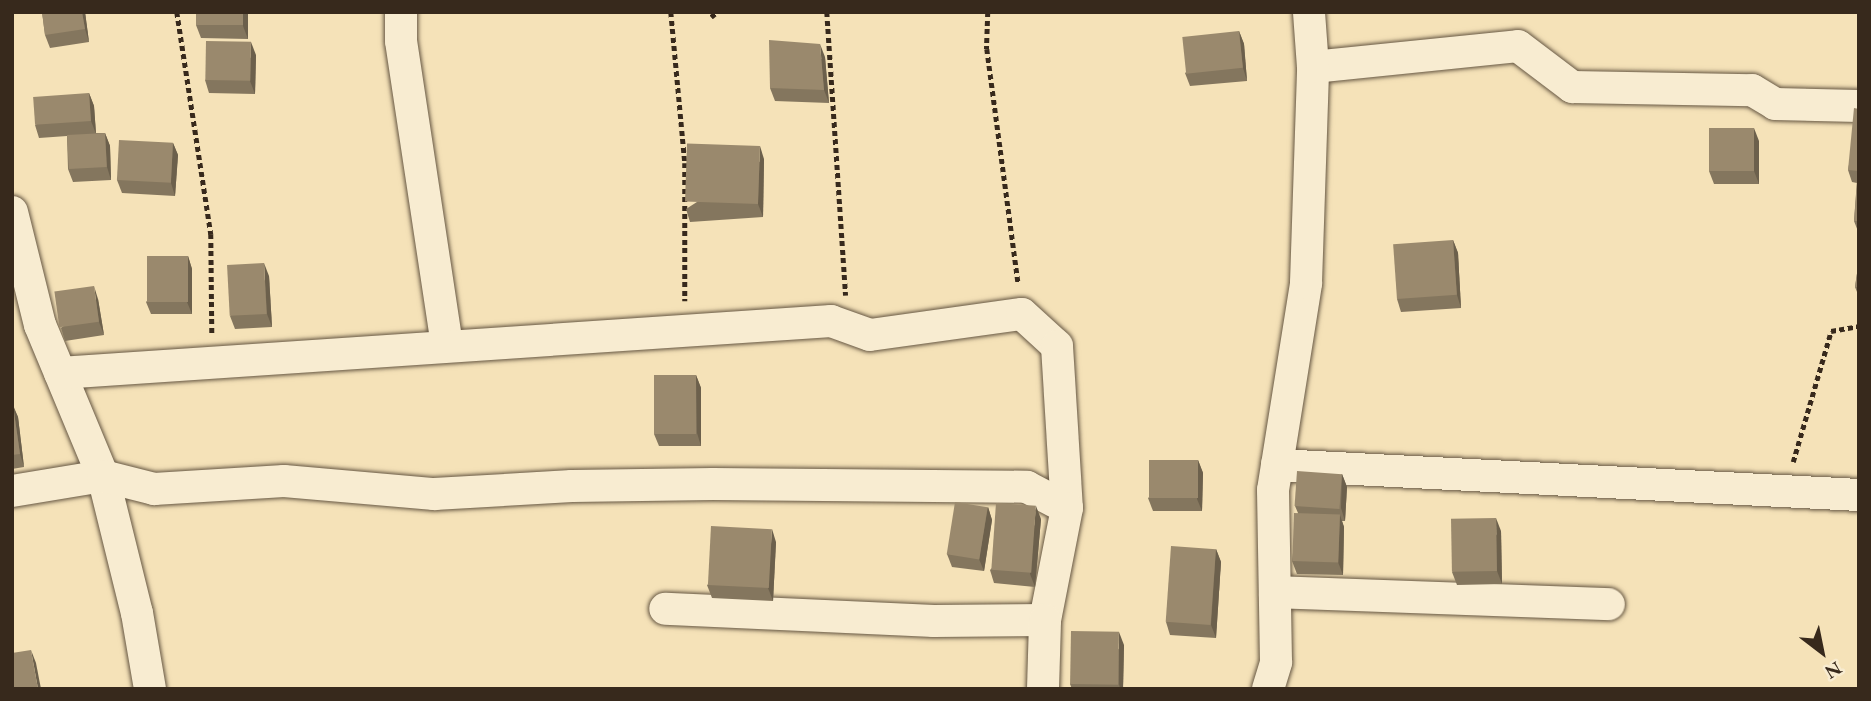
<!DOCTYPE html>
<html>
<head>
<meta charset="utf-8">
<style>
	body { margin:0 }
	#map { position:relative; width:1871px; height:701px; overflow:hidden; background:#f5e2b8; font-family:"EB Garamond",serif }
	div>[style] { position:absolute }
	.path>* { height:4.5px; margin-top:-2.25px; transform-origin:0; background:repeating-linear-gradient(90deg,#37291c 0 5px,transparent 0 8.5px) }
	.roads { filter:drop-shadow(0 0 2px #665743) drop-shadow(0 0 2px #665743) }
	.minor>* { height:32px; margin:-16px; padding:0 16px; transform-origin:16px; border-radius:16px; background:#f8ecd1 }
	.wall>* { inset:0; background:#84765e }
	.shaded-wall>* { inset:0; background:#6c604c }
	.building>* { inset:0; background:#9a896d; transform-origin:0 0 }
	span { translate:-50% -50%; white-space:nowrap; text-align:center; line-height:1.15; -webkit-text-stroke:7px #f8ecd1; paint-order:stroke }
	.frame { position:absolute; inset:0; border:14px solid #37291c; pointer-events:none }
	.north { position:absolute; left:1787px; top:617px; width:70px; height:70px; -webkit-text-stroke:5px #f8ecd1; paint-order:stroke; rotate:148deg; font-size:19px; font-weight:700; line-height:28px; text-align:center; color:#37291c }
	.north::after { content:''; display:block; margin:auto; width:24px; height:32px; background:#37291c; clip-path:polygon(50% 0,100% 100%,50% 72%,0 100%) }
</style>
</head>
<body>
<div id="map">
	<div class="path">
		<div style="left:177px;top:12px;width:225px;rotate:81.3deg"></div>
		<div style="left:211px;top:234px;width:100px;rotate:89.4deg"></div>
		<div style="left:671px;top:12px;width:152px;rotate:84.7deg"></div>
		<div style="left:685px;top:163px;width:138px;rotate:90deg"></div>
		<div style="left:827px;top:12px;width:284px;rotate:86.2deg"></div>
		<div style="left:988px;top:12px;width:37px;rotate:92deg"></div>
		<div style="left:987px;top:49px;width:235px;rotate:82.4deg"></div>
		<div style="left:711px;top:17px;width:8px;rotate:-40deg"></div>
		<div style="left:1793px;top:462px;width:136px;rotate:-73.8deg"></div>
		<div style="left:1831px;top:331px;width:28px;rotate:-10deg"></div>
	</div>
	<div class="roads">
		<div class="minor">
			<div style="left:401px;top:12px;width:29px;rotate:90deg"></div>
			<div style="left:401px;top:41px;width:308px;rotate:81.4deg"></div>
			<div style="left:1313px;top:67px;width:206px;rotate:-5.8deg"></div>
			<div style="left:1518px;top:46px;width:68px;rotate:37.2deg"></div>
			<div style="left:1572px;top:87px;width:180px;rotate:1deg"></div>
			<div style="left:1752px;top:90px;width:27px;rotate:31deg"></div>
			<div style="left:1775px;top:104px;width:84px;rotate:1.4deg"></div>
			<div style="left:12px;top:212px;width:116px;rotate:76.1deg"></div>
			<div style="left:40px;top:325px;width:164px;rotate:67.4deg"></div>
			<div style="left:103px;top:476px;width:141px;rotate:76.1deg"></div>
			<div style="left:137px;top:613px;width:77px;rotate:80.3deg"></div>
			<div style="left:60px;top:373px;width:773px;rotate:-3.86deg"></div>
			<div style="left:831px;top:321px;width:41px;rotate:19.7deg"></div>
			<div style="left:870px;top:335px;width:153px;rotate:-7.9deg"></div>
			<div style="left:1022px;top:314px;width:47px;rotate:42.4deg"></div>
			<div style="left:1057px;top:346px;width:162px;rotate:86.5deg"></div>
			<div style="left:1277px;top:465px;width:583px;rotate:2.95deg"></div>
			<div style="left:12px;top:491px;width:92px;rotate:-9.4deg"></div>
			<div style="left:103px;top:476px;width:53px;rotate:14.3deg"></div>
			<div style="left:154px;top:489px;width:130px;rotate:-3.5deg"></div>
			<div style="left:284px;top:481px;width:151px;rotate:5deg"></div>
			<div style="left:434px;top:494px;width:138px;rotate:-3.3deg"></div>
			<div style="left:572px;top:486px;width:141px;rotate:-0.8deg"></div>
			<div style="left:713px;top:484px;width:314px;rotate:0.5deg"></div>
			<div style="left:1027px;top:487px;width:45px;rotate:27.7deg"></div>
			<div style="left:1067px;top:508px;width:114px;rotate:101.1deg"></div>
			<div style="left:1045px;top:620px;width:111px;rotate:179.5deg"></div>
			<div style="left:934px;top:621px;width:269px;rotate:-177.4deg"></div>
			<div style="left:1275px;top:592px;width:334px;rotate:2.1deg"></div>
			<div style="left:1043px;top:689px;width:69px;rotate:-88.3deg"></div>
			<div style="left:1268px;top:689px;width:28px;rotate:-73deg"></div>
			<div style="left:1276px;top:662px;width:172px;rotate:-91deg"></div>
			<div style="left:1273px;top:490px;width:210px;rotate:-80.9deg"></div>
			<div style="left:1306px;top:283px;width:216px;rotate:-88.1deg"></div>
			<div style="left:1313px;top:67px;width:55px;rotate:-94.2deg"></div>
		</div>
	</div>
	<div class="wall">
		<div style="clip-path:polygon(42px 12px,85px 12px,89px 42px,50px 48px,45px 35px)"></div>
		<div style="clip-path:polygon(196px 12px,248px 12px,248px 39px,201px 38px,196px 25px)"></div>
		<div style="clip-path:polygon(1239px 31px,1244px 44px,1247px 81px,1190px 86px,1185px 73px)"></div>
		<div style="clip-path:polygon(256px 55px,255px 94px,209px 93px,205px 80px)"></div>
		<div style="clip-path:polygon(825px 57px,829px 103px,775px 101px,770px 88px)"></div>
		<div style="clip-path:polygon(89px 93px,94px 106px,96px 133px,105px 133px,110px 146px,111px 180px,73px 182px,68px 169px,67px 136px,39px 138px,35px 125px)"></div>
		<div style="clip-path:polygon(1859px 109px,1859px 234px,1854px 221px,1857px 183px,1852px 182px,1848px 170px)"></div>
		<div style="clip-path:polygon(1759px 141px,1759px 184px,1714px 184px,1709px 171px)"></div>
		<div style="clip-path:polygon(173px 143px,178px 155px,175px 196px,122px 193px,117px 180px)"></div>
		<div style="clip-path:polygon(764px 159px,763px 217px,690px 222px,686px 209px)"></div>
		<div style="clip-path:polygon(1453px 240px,1458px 253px,1461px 308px,1401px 312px,1397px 299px)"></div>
		<div style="clip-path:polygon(188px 256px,192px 269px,192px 314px,151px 314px,146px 302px)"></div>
		<div style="clip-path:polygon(1859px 260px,1859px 297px,1855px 287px)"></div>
		<div style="clip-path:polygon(269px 276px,272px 327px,235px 329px,230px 316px)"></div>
		<div style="clip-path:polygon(98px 299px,104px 335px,65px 341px,61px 328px)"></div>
		<div style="clip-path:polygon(696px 375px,701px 388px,701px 446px,659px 446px,654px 434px)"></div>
		<div style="clip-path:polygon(12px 405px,18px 417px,24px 467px,12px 469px)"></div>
		<div style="clip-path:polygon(1198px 460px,1203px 473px,1202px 511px,1153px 511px,1148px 498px)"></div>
		<div style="clip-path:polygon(1342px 474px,1347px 487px,1345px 521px,1342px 521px,1344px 527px,1343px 575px,1297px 574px,1292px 561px,1298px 513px,1295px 506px)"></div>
		<div style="clip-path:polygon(988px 507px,992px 520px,984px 571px,952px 567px,947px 554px)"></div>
		<div style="clip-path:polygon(1041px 519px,1035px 587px,994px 583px,990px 570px)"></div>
		<div style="clip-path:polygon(1501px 531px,1502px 584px,1457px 585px,1452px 572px)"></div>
		<div style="clip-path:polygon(776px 542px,773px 601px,712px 598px,707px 585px)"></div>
		<div style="clip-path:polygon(1216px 549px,1221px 562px,1216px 638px,1170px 635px,1166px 622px)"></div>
		<div style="clip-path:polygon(1124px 645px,1123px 689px,1072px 689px,1070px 684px)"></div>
	</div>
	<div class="shaded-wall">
		<div style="clip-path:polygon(82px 12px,85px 12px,89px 42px,85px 29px)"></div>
		<div style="clip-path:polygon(243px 12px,248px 12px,248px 39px,243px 26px)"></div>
		<div style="clip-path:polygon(1239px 31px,1244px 44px,1247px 81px,1243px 68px)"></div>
		<div style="clip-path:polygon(251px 42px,256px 55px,255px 94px,250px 81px)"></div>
		<div style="clip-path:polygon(820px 44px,825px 57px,829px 103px,824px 90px)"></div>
		<div style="clip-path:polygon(89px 93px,94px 106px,96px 134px,91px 121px)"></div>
		<div style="clip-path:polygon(1754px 128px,1759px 141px,1759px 184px,1754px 171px)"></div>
		<div style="clip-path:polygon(105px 133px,110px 146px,111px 180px,107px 167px)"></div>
		<div style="clip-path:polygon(173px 143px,178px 155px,175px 196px,171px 183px)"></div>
		<div style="clip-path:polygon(760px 146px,764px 159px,763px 217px,758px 204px)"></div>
		<div style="clip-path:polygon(1453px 240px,1458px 253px,1461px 308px,1457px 295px)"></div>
		<div style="clip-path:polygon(188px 256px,192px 269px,192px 314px,187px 302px)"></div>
		<div style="clip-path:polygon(264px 263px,269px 276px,272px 327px,267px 314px)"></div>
		<div style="clip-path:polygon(94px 286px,98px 299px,104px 335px,99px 322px)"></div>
		<div style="clip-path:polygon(696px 375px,701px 388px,701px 446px,697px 433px)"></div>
		<div style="clip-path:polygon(13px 405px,18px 417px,24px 467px,20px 454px)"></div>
		<div style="clip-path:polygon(1198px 460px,1203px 473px,1202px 511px,1197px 499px)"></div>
		<div style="clip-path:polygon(1342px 474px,1347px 487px,1345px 521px,1341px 508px)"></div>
		<div style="clip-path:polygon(1036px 506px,1041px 519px,1035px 587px,1030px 574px)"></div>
		<div style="clip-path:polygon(988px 507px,992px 520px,984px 571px,979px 559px)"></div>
		<div style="clip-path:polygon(1340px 515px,1344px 527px,1343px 575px,1338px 562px)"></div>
		<div style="clip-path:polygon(1496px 518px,1501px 531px,1502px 584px,1497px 571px)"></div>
		<div style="clip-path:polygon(772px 529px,776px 542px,773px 601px,768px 588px)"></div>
		<div style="clip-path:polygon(1216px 549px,1221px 562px,1216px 638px,1211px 625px)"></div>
		<div style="clip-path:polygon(1119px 632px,1124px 645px,1123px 689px,1120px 689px,1119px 684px)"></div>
		<div style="clip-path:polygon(31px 650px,36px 663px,41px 689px,38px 689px)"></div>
	</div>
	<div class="building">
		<div style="clip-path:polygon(42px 12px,82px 12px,85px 29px,45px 35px)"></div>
		<div style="left:196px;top:12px;width:47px;height:13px"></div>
		<div style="left:1239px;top:31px;width:37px;height:57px;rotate:84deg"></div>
		<div style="clip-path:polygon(769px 40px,820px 44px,824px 90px,770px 88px)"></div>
		<div style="left:206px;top:41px;width:45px;height:39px;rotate:1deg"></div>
		<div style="left:89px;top:93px;width:28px;height:56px;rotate:86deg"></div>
		<div style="clip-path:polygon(1854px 108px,1859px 109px,1859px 171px,1848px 170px)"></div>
		<div style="left:1709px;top:128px;width:45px;height:43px"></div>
		<div style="left:105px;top:133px;width:34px;height:38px;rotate:87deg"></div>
		<div style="left:119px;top:140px;width:54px;height:40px;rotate:3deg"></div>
		<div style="left:760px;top:146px;width:58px;height:73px;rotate:92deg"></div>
		<div style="clip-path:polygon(1857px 180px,1859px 181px,1859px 221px,1854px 221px)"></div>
		<div style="left:1453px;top:240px;width:55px;height:60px;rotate:86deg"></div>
		<div style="left:147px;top:256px;width:41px;height:46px"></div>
		<div style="clip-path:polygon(1859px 260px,1859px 287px,1855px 287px)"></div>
		<div style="left:264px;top:263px;width:51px;height:37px;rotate:87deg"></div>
		<div style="left:94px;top:286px;width:36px;height:40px;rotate:82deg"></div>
		<div style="left:654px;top:375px;width:42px;height:59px"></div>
		<div style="clip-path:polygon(12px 405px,13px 405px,20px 454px,12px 455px)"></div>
		<div style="left:1149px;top:460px;width:49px;height:38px"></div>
		<div style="left:1297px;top:471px;width:45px;height:35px;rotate:4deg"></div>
		<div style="left:955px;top:502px;width:33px;height:53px;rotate:9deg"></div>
		<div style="left:996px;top:503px;width:40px;height:67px;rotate:4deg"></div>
		<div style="left:1294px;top:513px;width:46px;height:48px;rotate:2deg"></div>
		<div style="left:1496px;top:518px;width:53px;height:45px;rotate:89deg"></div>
		<div style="left:711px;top:526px;width:61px;height:59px;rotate:3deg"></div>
		<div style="left:1171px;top:546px;width:45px;height:76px;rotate:4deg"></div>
		<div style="left:1071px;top:631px;width:48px;height:53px;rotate:1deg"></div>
		<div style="clip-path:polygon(31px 650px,38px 689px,12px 689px,12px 653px)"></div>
	</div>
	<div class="frame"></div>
	<div class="north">N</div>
</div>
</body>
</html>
